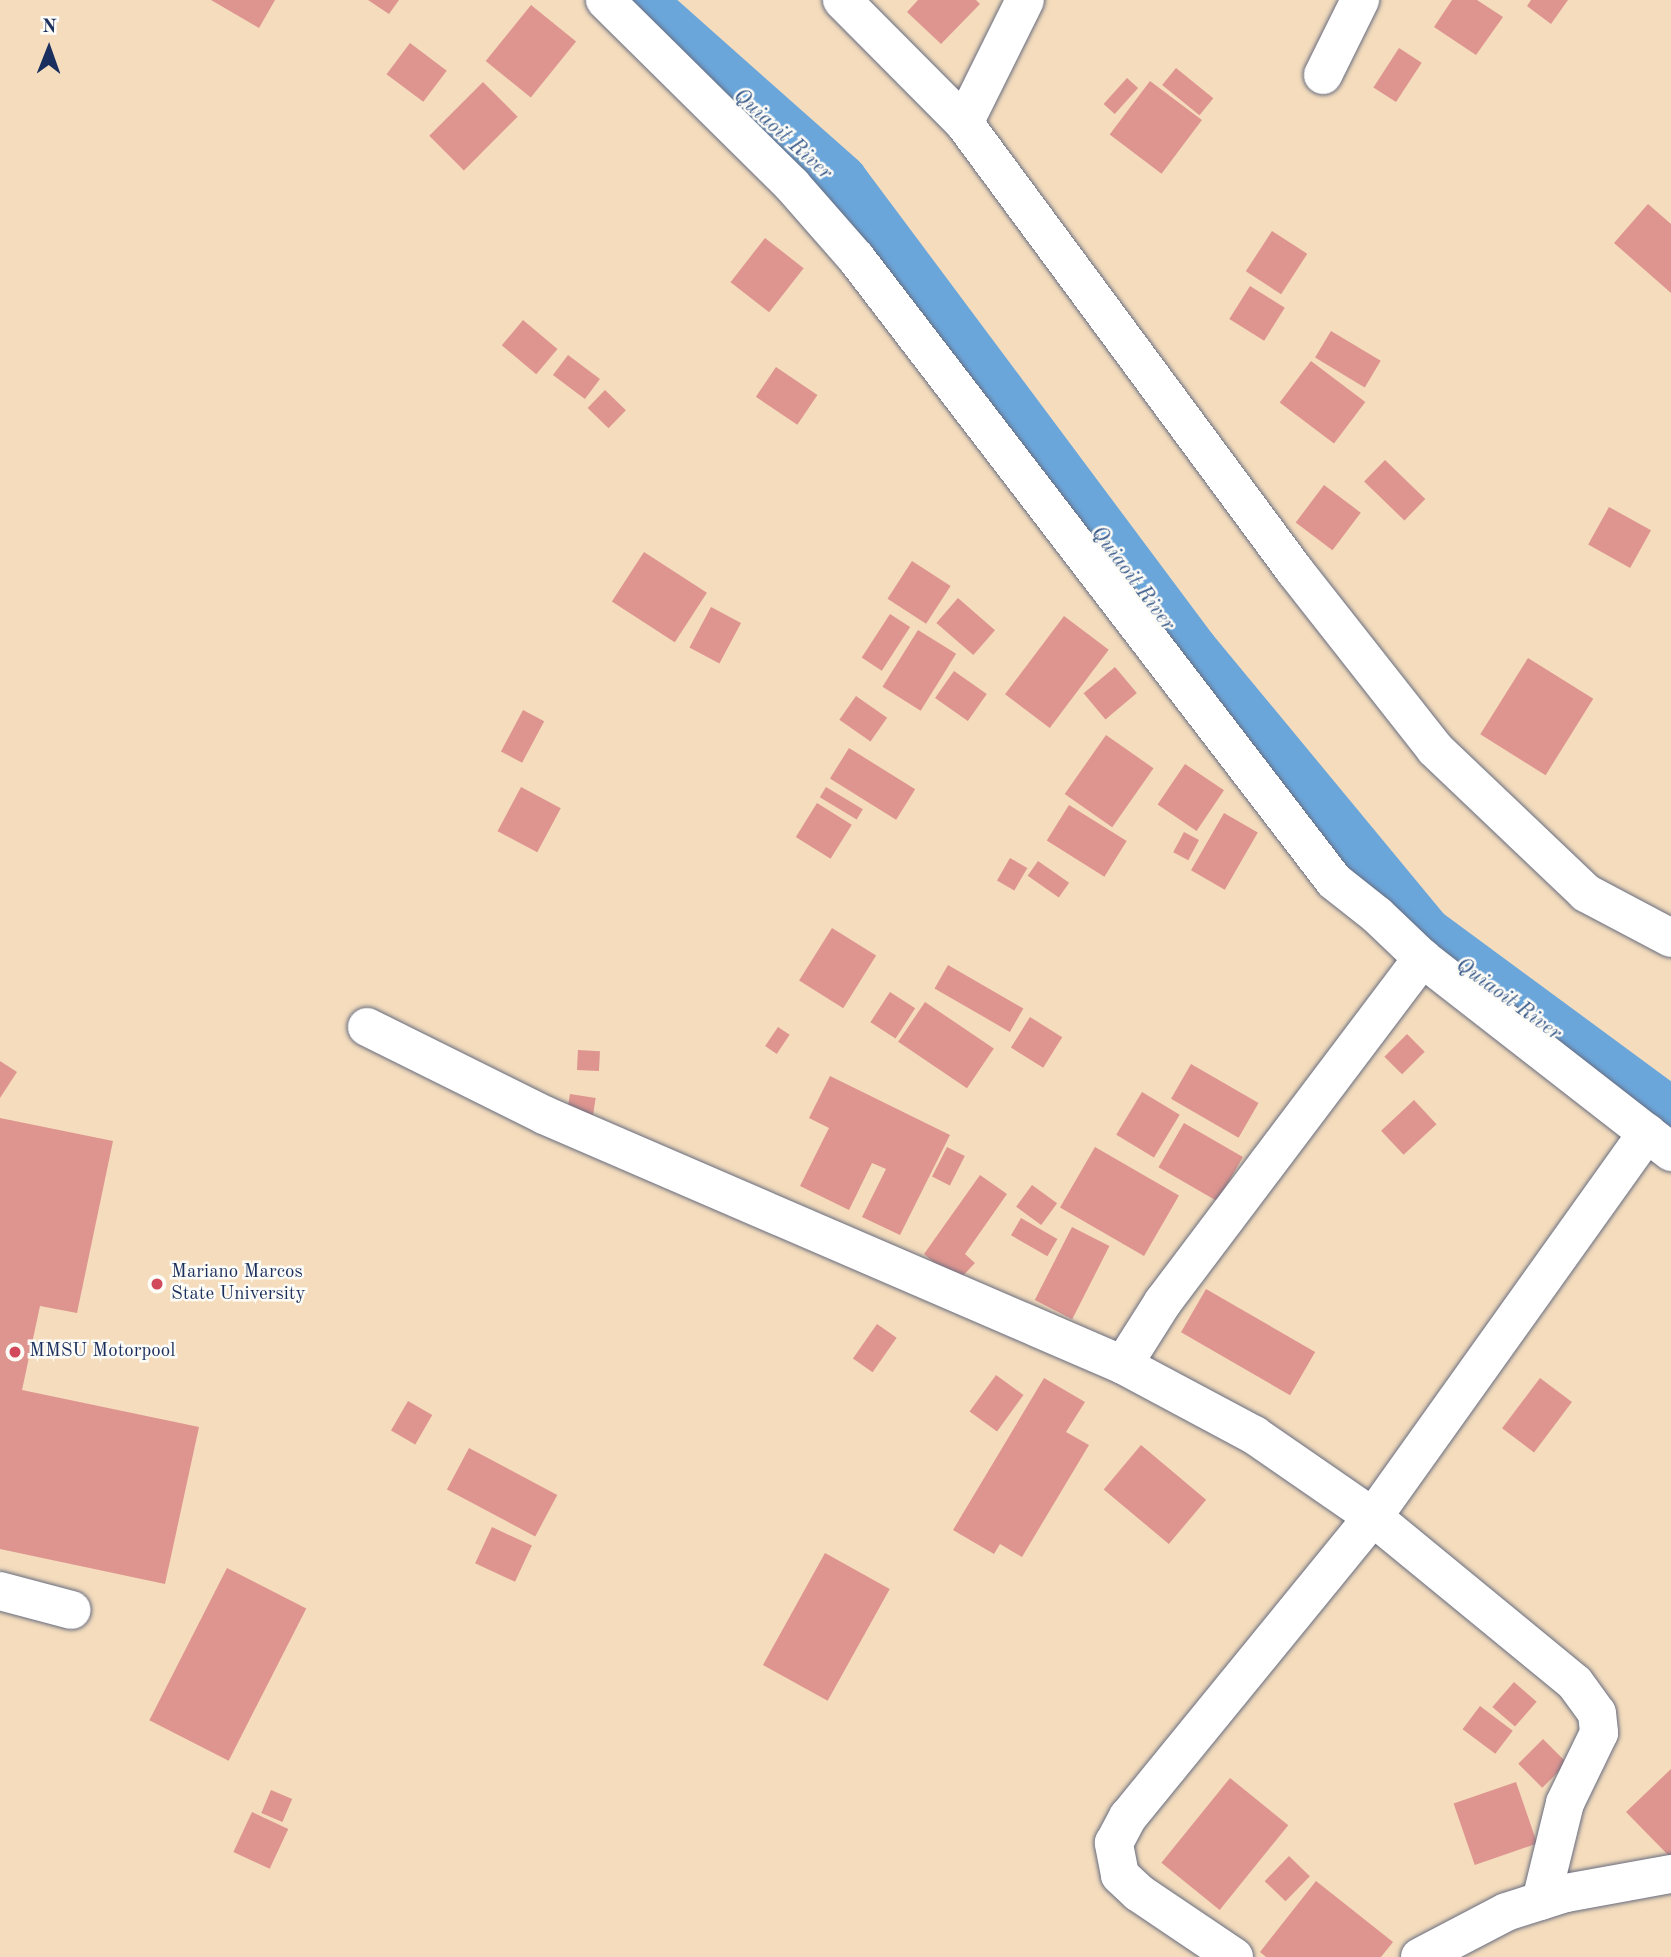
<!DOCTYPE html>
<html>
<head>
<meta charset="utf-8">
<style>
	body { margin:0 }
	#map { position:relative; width:1671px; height:1957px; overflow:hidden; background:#f4dcbd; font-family:"Old Standard TT",serif }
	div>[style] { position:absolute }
	.river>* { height:63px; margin:-31.5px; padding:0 31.5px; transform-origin:31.5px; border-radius:31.5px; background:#6ba6db }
	.building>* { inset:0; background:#de9590; transform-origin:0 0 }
	.roads { filter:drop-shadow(0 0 2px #676c7f) drop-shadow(0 0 2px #676c7f) }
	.minor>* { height:38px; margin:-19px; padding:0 19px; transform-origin:19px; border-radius:19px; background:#fff }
	.dots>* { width:19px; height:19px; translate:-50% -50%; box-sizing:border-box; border:4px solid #fdfcf7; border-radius:50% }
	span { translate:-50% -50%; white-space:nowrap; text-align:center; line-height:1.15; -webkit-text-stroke:5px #fdfcf7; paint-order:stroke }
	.poi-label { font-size:19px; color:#1b2f5e }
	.left { translate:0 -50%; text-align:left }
	.water-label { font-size:21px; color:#37598a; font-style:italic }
	.north { position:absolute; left:14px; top:14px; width:70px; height:70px; -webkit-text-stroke:5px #fdfcf7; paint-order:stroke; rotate:1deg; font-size:19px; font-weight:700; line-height:28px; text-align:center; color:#1b2f5e }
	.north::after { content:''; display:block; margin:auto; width:24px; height:32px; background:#1b2f5e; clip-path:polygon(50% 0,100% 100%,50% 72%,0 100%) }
</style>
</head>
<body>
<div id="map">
	<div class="river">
		<div style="left:630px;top:0;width:277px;rotate:41.6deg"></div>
		<div style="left:837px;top:184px;width:585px;rotate:53.27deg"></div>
		<div style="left:1187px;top:653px;width:367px;rotate:50.4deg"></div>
		<div style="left:1421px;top:936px;width:310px;rotate:36.4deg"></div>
	</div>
	<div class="building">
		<div style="clip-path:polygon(211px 0,275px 0,259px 28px)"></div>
		<div style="clip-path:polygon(368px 0,399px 0,389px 14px)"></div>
		<div style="clip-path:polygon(918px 0,976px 0,980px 4px,941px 44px,907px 12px)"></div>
		<div style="clip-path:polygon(1452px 0,1477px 0,1503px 17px,1476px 55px,1434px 27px)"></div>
		<div style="clip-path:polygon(1531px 0,1568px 0,1551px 24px,1527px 6px)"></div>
		<div style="left:531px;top:5px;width:58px;height:72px;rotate:39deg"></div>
		<div style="left:410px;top:43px;width:46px;height:39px;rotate:37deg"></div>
		<div style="left:1399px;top:48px;width:27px;height:47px;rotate:33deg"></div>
		<div style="left:1176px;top:68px;width:48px;height:22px;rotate:39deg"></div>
		<div style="left:1127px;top:78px;width:15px;height:35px;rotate:42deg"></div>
		<div style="left:1150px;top:81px;width:65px;height:67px;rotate:37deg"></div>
		<div style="left:483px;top:82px;width:49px;height:76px;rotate:45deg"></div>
		<div style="clip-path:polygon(1648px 204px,1671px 224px,1671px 293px,1614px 243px)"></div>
		<div style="left:1272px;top:231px;width:42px;height:48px;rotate:33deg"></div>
		<div style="left:765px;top:238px;width:49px;height:56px;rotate:38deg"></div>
		<div style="left:1250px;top:286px;width:41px;height:39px;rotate:32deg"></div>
		<div style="left:523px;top:320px;width:45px;height:33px;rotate:40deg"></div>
		<div style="left:1331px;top:331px;width:58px;height:31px;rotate:31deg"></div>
		<div style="left:568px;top:355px;width:40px;height:25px;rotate:37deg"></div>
		<div style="left:1311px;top:361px;width:68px;height:52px;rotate:37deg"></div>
		<div style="left:776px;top:367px;width:50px;height:36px;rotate:34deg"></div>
		<div style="left:605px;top:390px;width:29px;height:25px;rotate:44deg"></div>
		<div style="left:1385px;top:460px;width:56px;height:30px;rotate:44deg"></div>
		<div style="left:1324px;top:485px;width:46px;height:47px;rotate:37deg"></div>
		<div style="left:1609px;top:507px;width:48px;height:43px;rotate:29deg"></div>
		<div style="left:644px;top:552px;width:75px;height:59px;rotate:33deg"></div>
		<div style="left:912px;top:561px;width:46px;height:45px;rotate:33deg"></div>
		<div style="left:958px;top:598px;width:49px;height:33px;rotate:41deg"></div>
		<div style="left:711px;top:607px;width:34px;height:46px;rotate:28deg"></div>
		<div style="left:890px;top:614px;width:24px;height:52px;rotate:33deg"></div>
		<div style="left:1064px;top:616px;width:56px;height:98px;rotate:37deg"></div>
		<div style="left:918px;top:630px;width:45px;height:67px;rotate:32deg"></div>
		<div style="left:1528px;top:658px;width:77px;height:90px;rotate:32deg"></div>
		<div style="left:1115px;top:667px;width:34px;height:41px;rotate:50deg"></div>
		<div style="left:954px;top:671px;width:40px;height:33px;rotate:35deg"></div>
		<div style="left:856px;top:696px;width:38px;height:29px;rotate:35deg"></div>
		<div style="left:523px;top:710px;width:24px;height:47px;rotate:28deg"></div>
		<div style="left:1106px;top:735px;width:58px;height:72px;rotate:35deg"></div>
		<div style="left:849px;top:748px;width:78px;height:36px;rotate:32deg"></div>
		<div style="left:1185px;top:764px;width:47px;height:49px;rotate:34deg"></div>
		<div style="left:521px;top:787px;width:45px;height:50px;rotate:28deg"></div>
		<div style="left:826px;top:787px;width:43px;height:12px;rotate:31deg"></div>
		<div style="left:817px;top:803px;width:41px;height:40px;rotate:32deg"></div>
		<div style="left:1069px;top:805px;width:68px;height:42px;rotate:32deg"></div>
		<div style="left:1224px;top:813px;width:39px;height:66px;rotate:30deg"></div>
		<div style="left:1184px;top:832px;width:17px;height:23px;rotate:28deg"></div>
		<div style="left:1010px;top:858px;width:20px;height:26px;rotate:30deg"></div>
		<div style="left:1038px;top:861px;width:38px;height:18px;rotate:35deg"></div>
		<div style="left:832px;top:928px;width:52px;height:62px;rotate:32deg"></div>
		<div style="left:948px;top:965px;width:87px;height:27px;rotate:30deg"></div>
		<div style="left:890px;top:992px;width:30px;height:36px;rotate:33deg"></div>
		<div style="left:925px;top:1002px;width:83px;height:48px;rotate:34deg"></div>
		<div style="left:1030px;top:1017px;width:38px;height:36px;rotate:32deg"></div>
		<div style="left:778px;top:1027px;width:14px;height:23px;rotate:34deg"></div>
		<div style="left:1407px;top:1034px;width:25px;height:32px;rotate:45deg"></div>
		<div style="left:578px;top:1050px;width:22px;height:20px;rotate:3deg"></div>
		<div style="clip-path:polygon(0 1061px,17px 1072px,0 1098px)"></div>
		<div style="left:1191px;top:1064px;width:78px;height:40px;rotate:30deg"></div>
		<div style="clip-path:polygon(830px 1076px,950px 1135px,900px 1235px,862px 1217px,886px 1169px,872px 1163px,849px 1210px,800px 1186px,829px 1128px,809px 1118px)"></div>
		<div style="left:1142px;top:1092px;width:44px;height:50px;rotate:31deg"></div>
		<div style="left:570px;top:1094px;width:26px;height:24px;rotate:9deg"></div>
		<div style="left:1414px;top:1100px;width:33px;height:45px;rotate:47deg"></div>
		<div style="clip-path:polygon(0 1118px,113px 1141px,77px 1313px,40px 1306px,22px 1390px,199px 1427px,165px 1584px,0 1549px)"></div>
		<div style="left:1184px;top:1123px;width:68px;height:51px;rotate:30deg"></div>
		<div style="left:947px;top:1147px;width:20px;height:33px;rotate:27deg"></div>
		<div style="left:1095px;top:1147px;width:97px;height:70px;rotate:30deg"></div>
		<div style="clip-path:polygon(980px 1175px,1007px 1194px,965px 1254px,975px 1263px,957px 1282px,924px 1254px)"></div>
		<div style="left:1032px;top:1185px;width:31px;height:27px;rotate:36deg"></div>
		<div style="left:1021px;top:1218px;width:42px;height:20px;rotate:30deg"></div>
		<div style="left:1072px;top:1227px;width:42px;height:82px;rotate:27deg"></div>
		<div style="left:1206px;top:1289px;width:126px;height:50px;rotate:30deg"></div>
		<div style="left:877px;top:1324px;width:24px;height:42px;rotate:35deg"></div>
		<div style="left:996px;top:1375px;width:34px;height:45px;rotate:36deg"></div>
		<div style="clip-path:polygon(1044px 1378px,1085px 1402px,1066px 1432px,1089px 1445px,1022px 1557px,1000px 1544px,994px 1554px,953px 1530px)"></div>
		<div style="left:1540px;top:1378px;width:40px;height:63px;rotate:37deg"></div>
		<div style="left:408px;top:1401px;width:28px;height:34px;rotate:30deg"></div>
		<div style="left:1141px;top:1445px;width:85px;height:58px;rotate:40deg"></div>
		<div style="left:469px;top:1448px;width:100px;height:47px;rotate:28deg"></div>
		<div style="left:492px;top:1527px;width:44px;height:40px;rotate:25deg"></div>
		<div style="left:825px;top:1553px;width:74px;height:128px;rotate:29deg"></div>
		<div style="left:227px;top:1568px;width:89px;height:171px;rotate:27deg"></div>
		<div style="left:1514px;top:1682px;width:30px;height:33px;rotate:41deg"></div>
		<div style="left:1480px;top:1706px;width:41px;height:29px;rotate:37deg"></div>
		<div style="left:1543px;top:1739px;width:34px;height:35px;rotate:45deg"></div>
		<div style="clip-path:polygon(1671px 1769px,1671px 1858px,1626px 1812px)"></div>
		<div style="left:1230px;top:1778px;width:75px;height:109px;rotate:39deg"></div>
		<div style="left:1516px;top:1782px;width:65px;height:66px;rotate:71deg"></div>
		<div style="left:271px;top:1790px;width:23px;height:25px;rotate:23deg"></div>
		<div style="left:252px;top:1812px;width:40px;height:44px;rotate:25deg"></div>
		<div style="left:1289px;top:1856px;width:29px;height:35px;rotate:44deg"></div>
		<div style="clip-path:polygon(1316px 1881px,1393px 1942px,1381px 1957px,1266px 1957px,1260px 1952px)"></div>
	</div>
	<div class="roads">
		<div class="minor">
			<div style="left:605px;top:0;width:263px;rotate:44.7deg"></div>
			<div style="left:792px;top:185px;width:97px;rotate:48.8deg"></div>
			<div style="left:856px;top:258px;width:785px;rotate:52.5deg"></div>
			<div style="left:1334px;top:881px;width:55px;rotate:38.3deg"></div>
			<div style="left:1377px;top:915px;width:62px;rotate:43.7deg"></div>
			<div style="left:1422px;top:958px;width:316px;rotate:37.9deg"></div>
			<div style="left:842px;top:0;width:173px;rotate:45.2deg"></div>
			<div style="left:964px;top:123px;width:557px;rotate:53.54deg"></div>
			<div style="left:1295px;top:571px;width:226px;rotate:51.8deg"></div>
			<div style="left:1435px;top:749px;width:209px;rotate:43.6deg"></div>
			<div style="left:1586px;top:893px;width:96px;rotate:27.9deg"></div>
			<div style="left:1323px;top:75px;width:84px;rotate:-63.7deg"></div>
			<div style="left:964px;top:123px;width:137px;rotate:-63.6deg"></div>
			<div style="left:367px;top:1027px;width:198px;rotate:26.4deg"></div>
			<div style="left:544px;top:1115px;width:631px;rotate:23.35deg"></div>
			<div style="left:1123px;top:1365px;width:75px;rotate:-57.6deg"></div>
			<div style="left:1163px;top:1302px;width:431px;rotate:-53deg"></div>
			<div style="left:1123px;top:1365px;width:149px;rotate:28.1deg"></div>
			<div style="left:1254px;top:1435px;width:145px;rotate:34.6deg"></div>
			<div style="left:1373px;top:1517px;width:261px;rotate:39.4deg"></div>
			<div style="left:1575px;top:1683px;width:37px;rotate:54deg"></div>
			<div style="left:1597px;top:1713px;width:20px;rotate:84deg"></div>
			<div style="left:1599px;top:1733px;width:78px;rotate:115.9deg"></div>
			<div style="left:1565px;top:1803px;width:101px;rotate:103.8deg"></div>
			<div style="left:0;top:1591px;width:74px;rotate:14.8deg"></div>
			<div style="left:1234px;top:1957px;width:115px;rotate:-146deg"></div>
			<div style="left:1139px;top:1893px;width:26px;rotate:-137deg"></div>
			<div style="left:1120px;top:1875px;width:33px;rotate:-101deg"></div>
			<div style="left:1114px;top:1843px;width:30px;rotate:-62deg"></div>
			<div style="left:1128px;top:1817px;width:387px;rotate:-50.8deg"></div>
			<div style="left:1373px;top:1517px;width:472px;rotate:-54.5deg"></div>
			<div style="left:1420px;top:1957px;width:97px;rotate:-27.6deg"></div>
			<div style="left:1506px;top:1912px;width:63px;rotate:-17.6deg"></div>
			<div style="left:1566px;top:1893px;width:107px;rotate:-10.3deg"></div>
		</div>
	</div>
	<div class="dots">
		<div style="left:157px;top:1284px;background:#d1495b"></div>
		<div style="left:15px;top:1352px;background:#d1495b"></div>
	</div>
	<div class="poi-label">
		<span class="left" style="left:171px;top:1284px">Mariano Marcos<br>State University</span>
		<span class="left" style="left:29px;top:1352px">MMSU Motorpool</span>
	</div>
	<div class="water-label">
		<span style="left:782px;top:135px;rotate:42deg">Quiaoit River</span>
		<span style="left:1132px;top:579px;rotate:53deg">Quiaoit River</span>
		<span style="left:1508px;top:1000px;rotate:36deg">Quiaoit River</span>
	</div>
	<div class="north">N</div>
</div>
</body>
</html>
